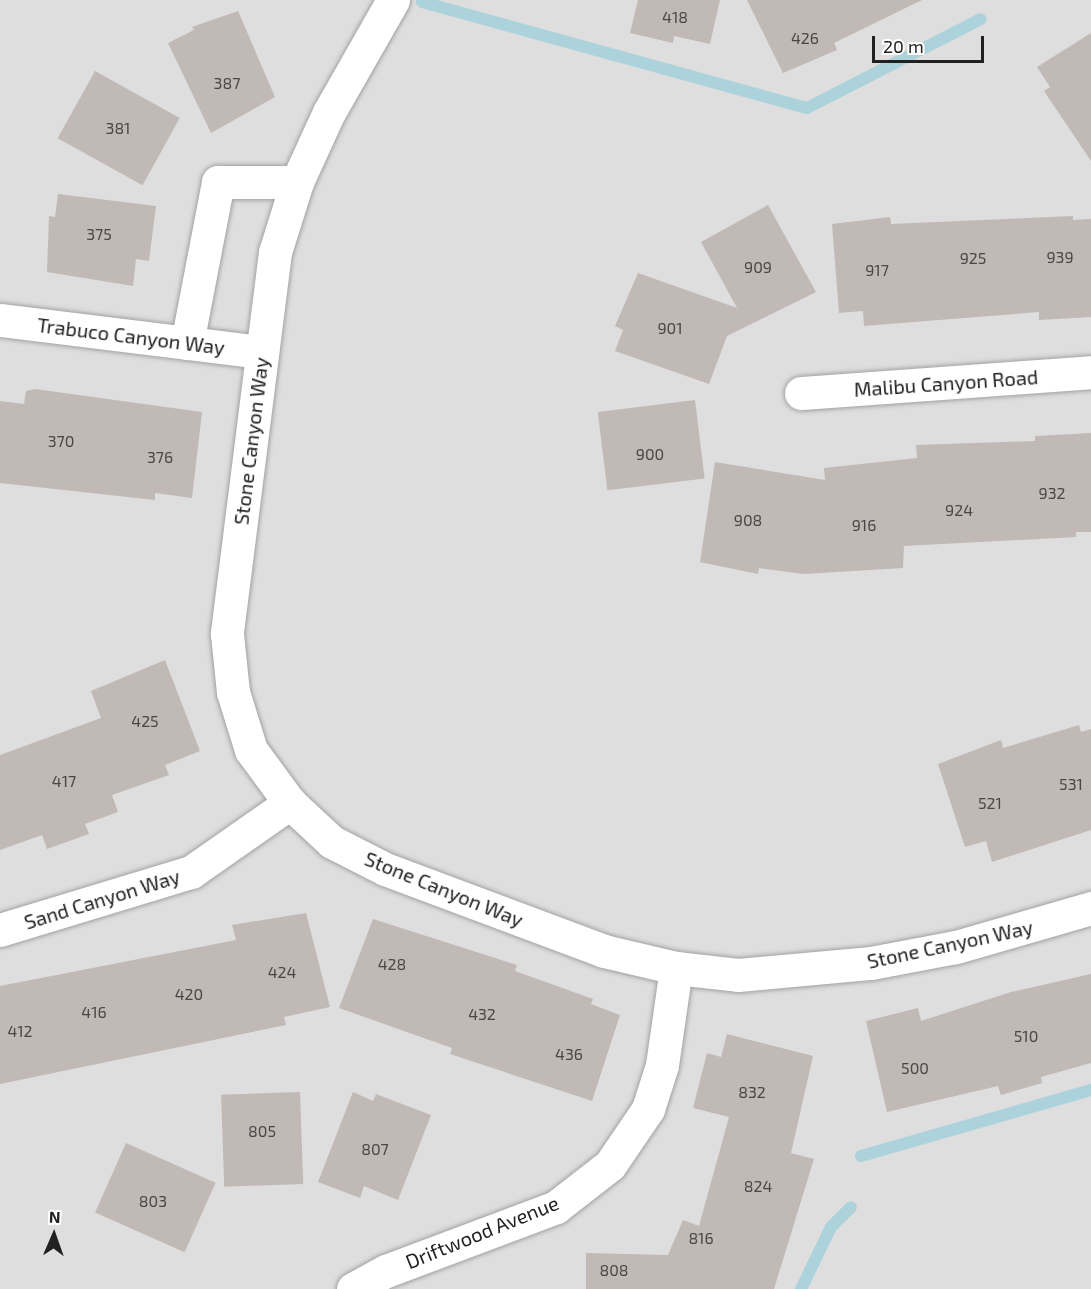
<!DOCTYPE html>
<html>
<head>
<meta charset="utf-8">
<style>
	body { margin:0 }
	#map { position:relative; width:1091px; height:1289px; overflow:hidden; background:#f0ede8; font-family:"Exo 2",sans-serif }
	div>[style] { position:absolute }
	.residential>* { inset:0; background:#dfdede; transform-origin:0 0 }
	.stream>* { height:12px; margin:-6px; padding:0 6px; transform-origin:6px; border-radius:6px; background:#acd2db }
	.building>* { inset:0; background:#c1b9b5; transform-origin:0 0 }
	.roads { filter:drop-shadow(0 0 2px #a2a2a2) drop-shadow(0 0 2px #a2a2a2) }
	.minor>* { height:33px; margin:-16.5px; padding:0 16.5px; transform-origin:16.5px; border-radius:16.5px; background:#fff }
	span { translate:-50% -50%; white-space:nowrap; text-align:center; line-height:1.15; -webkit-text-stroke:4.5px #fff; paint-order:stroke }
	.number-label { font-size:16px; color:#494746 }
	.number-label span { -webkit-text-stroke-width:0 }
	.street-label { font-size:20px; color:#212121 }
	.north { position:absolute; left:24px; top:1205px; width:60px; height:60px; -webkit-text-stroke:4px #fff; paint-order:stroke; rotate:2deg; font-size:16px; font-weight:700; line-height:24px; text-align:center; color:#212121 }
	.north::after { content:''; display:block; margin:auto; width:21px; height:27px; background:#212121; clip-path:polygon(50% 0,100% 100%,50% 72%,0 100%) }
	.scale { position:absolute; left:872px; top:36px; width:112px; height:27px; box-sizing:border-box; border:3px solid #212121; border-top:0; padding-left:8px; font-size:18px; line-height:21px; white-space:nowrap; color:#212121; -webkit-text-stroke:4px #fff; paint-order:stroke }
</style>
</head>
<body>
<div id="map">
	<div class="residential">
		<div style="left:0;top:0;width:1091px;height:1289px"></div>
	</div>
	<div class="stream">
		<div style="left:422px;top:2px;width:399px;rotate:15.4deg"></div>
		<div style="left:807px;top:108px;width:195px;rotate:-27.1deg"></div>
		<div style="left:861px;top:1156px;width:239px;rotate:-16deg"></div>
		<div style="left:801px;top:1289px;width:69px;rotate:-64.2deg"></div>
		<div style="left:831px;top:1227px;width:28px;rotate:-45deg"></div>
	</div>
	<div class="building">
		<div style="clip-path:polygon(638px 0,720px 0,710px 44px,674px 36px,673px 43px,630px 33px)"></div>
		<div style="clip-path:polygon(747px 0,922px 0,834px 43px,837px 50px,783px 73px)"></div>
		<div style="clip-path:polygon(238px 11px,275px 97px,211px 133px,168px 43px,194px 30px,192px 27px)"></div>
		<div style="clip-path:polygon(1091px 33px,1091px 161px,1044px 91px,1050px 87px,1037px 67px)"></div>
		<div style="left:95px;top:71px;width:97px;height:77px;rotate:29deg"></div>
		<div style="clip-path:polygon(58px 194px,156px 206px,149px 261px,136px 259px,133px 286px,47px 272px,49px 216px,55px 217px)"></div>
		<div style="clip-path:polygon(768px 205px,816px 292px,727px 336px,709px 384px,615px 351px,623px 330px,615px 326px,638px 273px,737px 308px,701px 242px)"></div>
		<div style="clip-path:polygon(1073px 216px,1073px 220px,1091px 219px,1091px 317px,1039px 320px,1039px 312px,864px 326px,863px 311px,839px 313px,832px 224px,890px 217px,891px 224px)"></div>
		<div style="clip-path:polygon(35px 389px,202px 412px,192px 498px,155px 493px,155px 500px,0 483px,0 401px,24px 404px,26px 391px)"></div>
		<div style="left:695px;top:400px;width:79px;height:98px;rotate:83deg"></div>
		<div style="clip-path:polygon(1091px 433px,1091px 532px,1076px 532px,1076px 537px,904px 546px,903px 568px,804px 574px,759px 568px,758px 574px,700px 562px,715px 462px,825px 480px,824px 468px,917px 458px,916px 445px,1035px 441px,1035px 436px)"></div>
		<div style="clip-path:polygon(165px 660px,200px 751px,165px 765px,169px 775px,112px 795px,118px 812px,85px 824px,89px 834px,47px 849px,42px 835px,0 850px,0 755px,101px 718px,91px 691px)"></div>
		<div style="clip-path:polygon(1079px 725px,1081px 732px,1091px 729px,1091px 830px,992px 862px,986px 841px,965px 847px,938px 764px,1001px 740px,1003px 748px)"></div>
		<div style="clip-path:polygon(306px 913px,330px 1007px,284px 1017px,286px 1025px,0 1084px,0 986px,236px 940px,232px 925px)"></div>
		<div style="clip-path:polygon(373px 919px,517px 965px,515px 971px,593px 999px,591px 1004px,620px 1015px,592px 1101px,450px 1054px,452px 1048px,339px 1008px)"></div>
		<div style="clip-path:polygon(1091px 974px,1091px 1063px,1041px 1077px,1042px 1083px,1001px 1095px,998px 1086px,887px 1112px,866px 1021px,918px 1008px,921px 1021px,1011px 992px)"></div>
		<div style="clip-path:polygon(727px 1034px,813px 1056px,791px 1153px,814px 1159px,774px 1289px,586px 1289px,586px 1253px,668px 1255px,683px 1220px,699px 1226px,729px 1117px,693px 1108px,707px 1053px,721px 1057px)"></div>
		<div style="left:300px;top:1092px;width:92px;height:79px;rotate:88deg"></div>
		<div style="clip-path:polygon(353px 1092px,373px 1101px,376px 1094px,431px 1115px,398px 1200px,364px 1186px,360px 1198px,318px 1182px)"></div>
		<div style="left:126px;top:1143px;width:98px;height:76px;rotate:24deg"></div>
	</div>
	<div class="roads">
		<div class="minor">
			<div style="left:393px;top:0;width:129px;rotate:119.7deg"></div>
			<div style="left:329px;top:112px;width:77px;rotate:114.6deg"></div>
			<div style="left:297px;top:182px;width:73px;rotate:107.4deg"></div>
			<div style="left:275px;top:252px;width:385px;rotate:97.2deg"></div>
			<div style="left:227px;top:634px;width:58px;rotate:84.1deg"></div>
			<div style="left:233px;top:692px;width:61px;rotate:72.8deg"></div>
			<div style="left:251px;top:750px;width:66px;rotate:53.7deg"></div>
			<div style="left:290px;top:803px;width:57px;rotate:42.9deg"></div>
			<div style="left:332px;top:842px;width:59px;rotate:27deg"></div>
			<div style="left:385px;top:869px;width:234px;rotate:20.5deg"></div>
			<div style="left:604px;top:951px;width:74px;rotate:13.3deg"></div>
			<div style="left:676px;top:968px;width:62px;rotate:6.4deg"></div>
			<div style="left:738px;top:975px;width:134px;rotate:-5.2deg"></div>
			<div style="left:871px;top:963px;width:86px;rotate:-10.7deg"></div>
			<div style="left:956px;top:947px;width:141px;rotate:-16.1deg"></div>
			<div style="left:0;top:320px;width:264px;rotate:7deg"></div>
			<div style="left:187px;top:343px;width:164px;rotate:-79.1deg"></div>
			<div style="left:218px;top:182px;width:79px"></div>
			<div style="left:801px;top:393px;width:291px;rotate:-4.1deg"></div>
			<div style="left:0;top:930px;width:200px;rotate:-16.9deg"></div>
			<div style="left:191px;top:872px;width:121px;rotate:-34.9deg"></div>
			<div style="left:353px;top:1289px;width:38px;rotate:-29deg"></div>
			<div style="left:386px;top:1271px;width:182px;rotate:-20.6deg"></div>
			<div style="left:556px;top:1207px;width:68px;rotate:-37.9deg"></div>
			<div style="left:610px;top:1165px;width:68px;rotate:-55.8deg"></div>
			<div style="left:648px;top:1109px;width:46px;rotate:-72.3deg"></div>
			<div style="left:662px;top:1065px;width:98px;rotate:-81.8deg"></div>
		</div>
	</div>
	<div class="number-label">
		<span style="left:675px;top:17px">418</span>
		<span style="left:805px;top:38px">426</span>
		<span style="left:227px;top:83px">387</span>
		<span style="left:118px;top:128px">381</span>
		<span style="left:99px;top:234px">375</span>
		<span style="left:1060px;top:257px">939</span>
		<span style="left:973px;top:258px">925</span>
		<span style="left:758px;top:267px">909</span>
		<span style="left:877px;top:270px">917</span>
		<span style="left:670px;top:328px">901</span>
		<span style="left:61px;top:441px">370</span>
		<span style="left:650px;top:454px">900</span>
		<span style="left:160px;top:457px">376</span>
		<span style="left:1052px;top:493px">932</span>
		<span style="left:959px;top:510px">924</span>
		<span style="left:748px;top:520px">908</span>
		<span style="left:864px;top:525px">916</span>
		<span style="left:145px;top:721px">425</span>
		<span style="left:64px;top:781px">417</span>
		<span style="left:1071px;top:784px">531</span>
		<span style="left:990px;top:803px">521</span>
		<span style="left:392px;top:964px">428</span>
		<span style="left:282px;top:972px">424</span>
		<span style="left:189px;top:994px">420</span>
		<span style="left:94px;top:1012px">416</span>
		<span style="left:482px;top:1014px">432</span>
		<span style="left:20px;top:1031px">412</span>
		<span style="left:1026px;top:1036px">510</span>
		<span style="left:569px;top:1054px">436</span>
		<span style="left:915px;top:1068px">500</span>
		<span style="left:752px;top:1092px">832</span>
		<span style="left:262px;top:1131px">805</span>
		<span style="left:375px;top:1149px">807</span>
		<span style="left:758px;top:1186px">824</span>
		<span style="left:153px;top:1201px">803</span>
		<span style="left:701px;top:1238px">816</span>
		<span style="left:614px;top:1270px">808</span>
	</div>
	<div class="street-label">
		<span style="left:131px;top:336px;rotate:7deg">Trabuco Canyon Way</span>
		<span style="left:946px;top:383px;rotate:-4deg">Malibu Canyon Road</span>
		<span style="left:251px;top:441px;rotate:-83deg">Stone Canyon Way</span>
		<span style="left:444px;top:889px;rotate:22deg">Stone Canyon Way</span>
		<span style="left:102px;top:899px;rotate:-17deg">Sand Canyon Way</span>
		<span style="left:950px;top:944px;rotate:-12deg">Stone Canyon Way</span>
		<span style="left:482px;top:1232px;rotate:-22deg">Driftwood Avenue</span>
	</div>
	<div class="north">N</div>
	<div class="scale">20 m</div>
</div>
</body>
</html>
